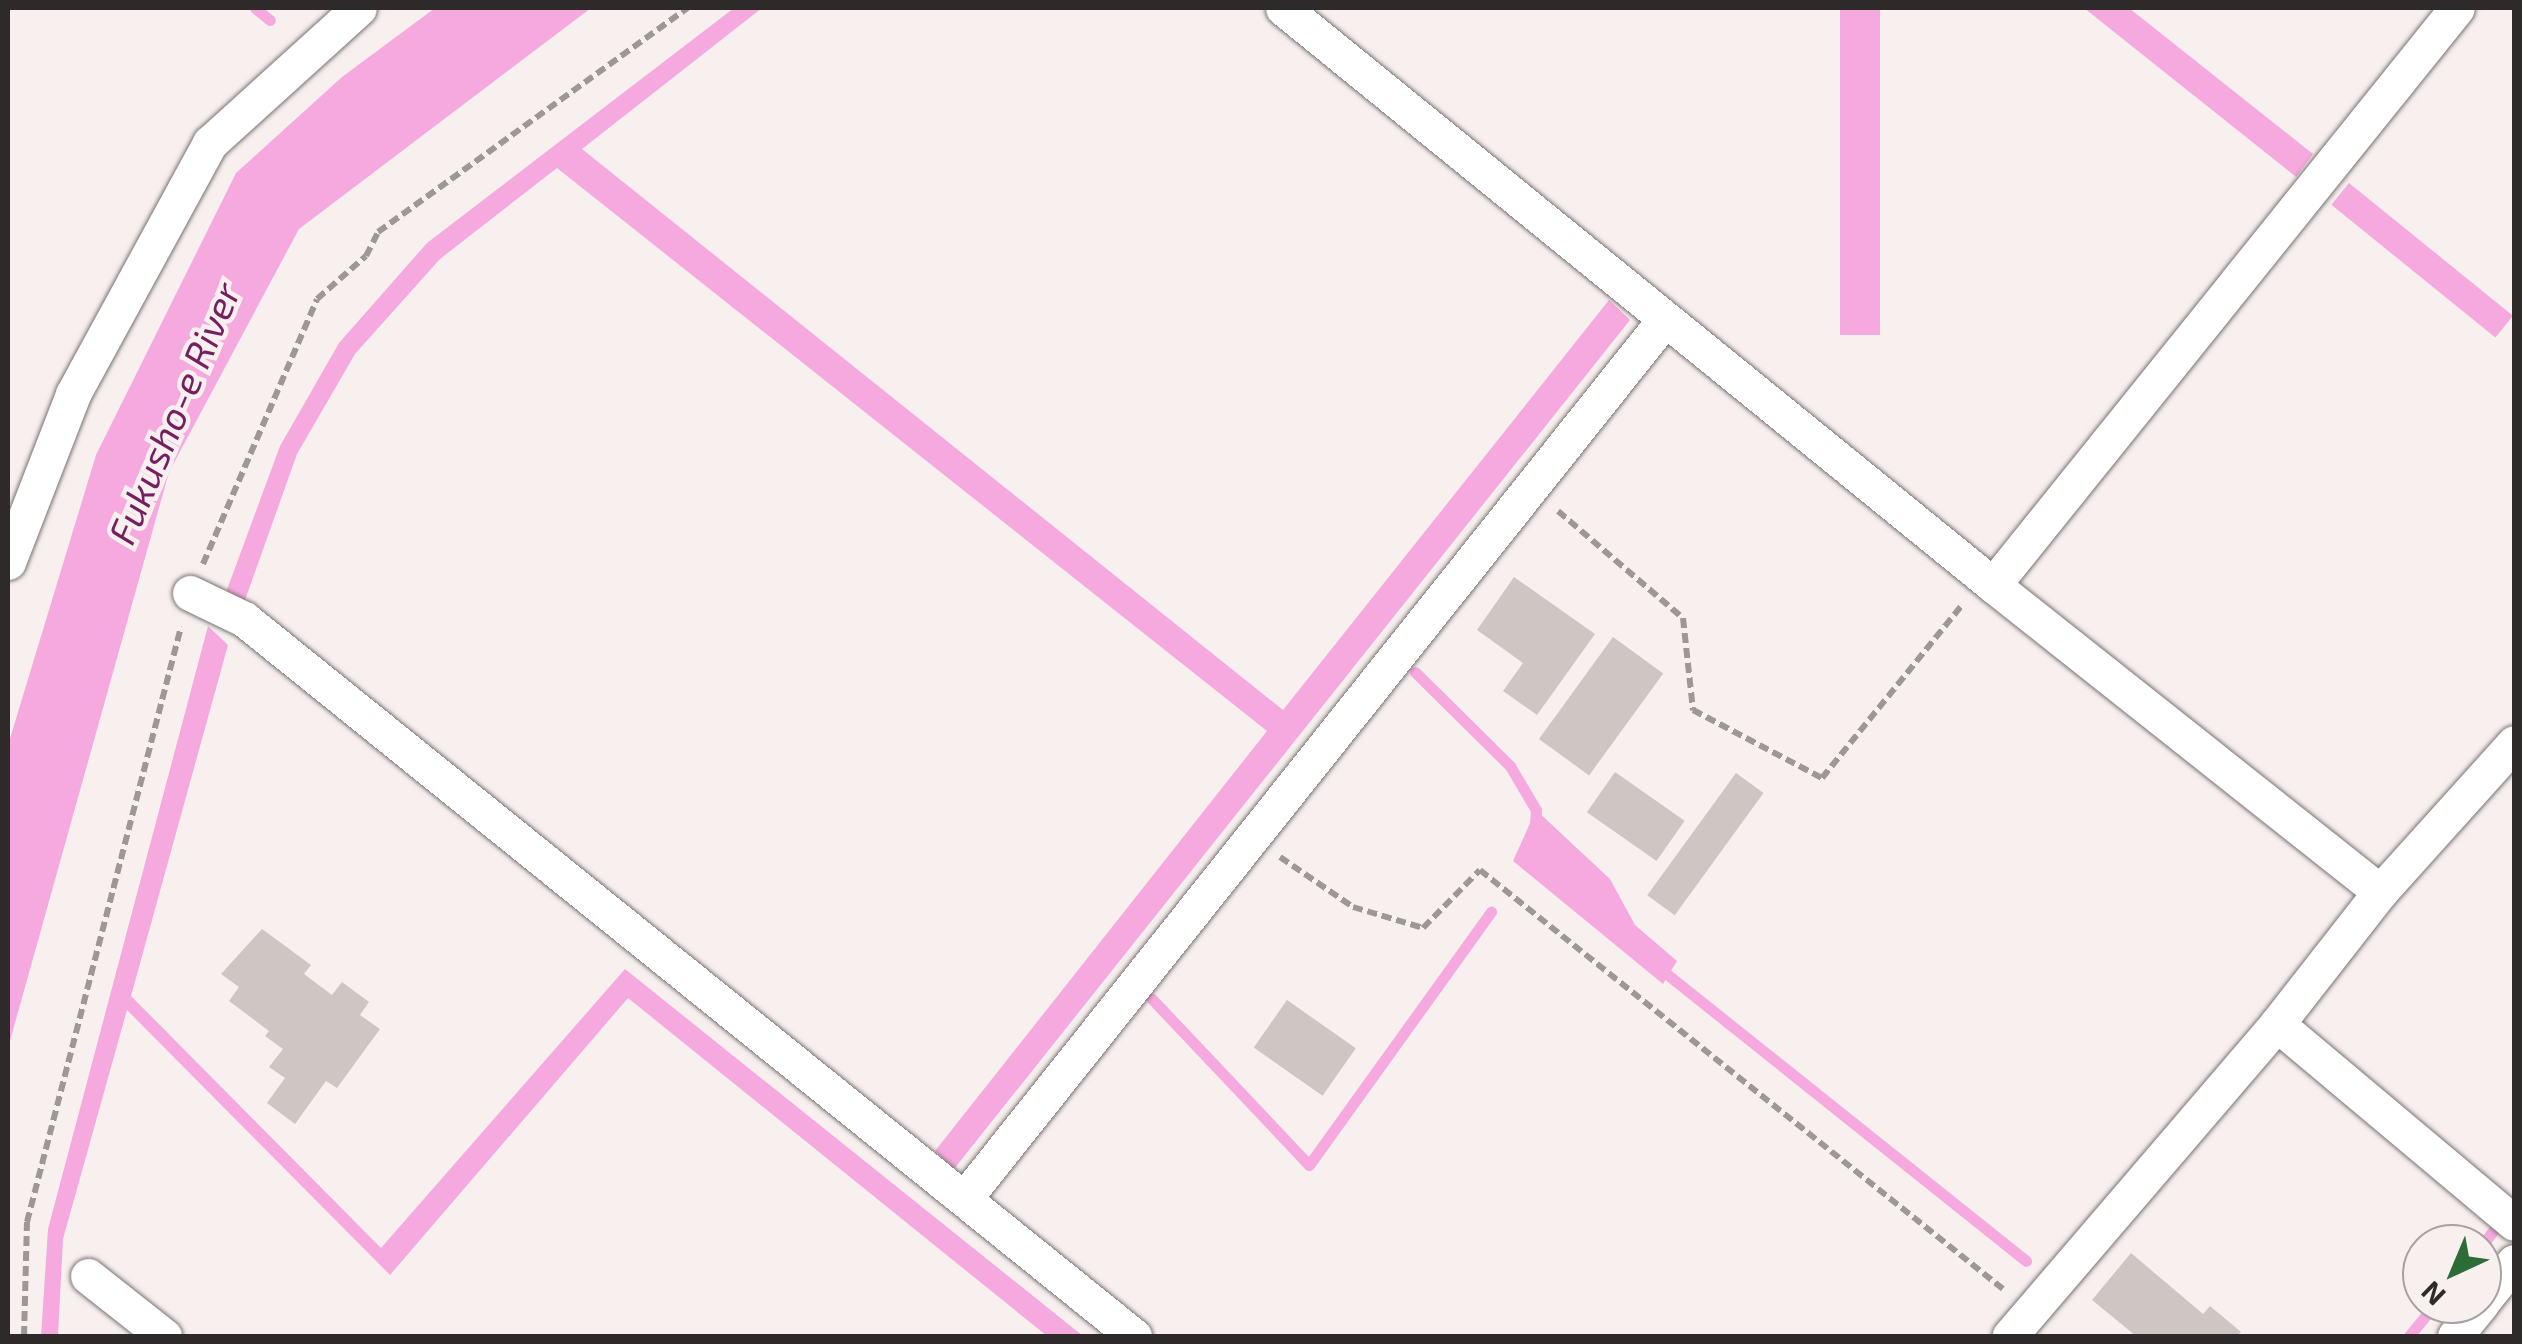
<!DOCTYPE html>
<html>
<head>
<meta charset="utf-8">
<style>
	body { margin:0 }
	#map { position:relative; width:2522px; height:1344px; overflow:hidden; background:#f8f0ef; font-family:"Exo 2",sans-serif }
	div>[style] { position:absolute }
	.water>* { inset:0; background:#f6a9de; transform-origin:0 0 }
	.stream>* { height:11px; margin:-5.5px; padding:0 5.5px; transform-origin:5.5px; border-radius:5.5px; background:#f6a9de }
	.building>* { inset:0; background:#cdc6c3; transform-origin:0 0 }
	.path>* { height:6px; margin-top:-3px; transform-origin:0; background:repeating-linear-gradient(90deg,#9d9796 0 10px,transparent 0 15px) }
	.roads { filter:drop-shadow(0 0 2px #797271) drop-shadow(0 0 2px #797271) }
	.minor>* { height:35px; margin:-17.5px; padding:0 17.5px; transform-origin:17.5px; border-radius:17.5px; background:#fff }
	span { translate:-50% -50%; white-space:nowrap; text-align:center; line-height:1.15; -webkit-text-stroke:9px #f8f0ef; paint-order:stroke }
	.water-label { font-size:38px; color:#751f61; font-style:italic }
	.frame { position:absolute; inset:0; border:10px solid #2e2a2a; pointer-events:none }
	.north { position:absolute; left:2402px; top:1224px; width:100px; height:100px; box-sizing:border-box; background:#f8f0ef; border:2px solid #a7a1a0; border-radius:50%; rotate:224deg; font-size:28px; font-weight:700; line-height:40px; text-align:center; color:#2e2a2a }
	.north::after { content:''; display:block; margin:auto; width:35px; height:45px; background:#2c6d37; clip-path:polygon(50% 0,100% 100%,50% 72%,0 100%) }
</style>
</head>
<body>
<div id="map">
	<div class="water">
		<div style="clip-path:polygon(435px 8px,591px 8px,299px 229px,169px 472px,8px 1048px,8px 745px,96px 455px,236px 173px,342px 77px)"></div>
		<div style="clip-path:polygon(734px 8px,762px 8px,582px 149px,1283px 710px,1609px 300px,1630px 320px,954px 1169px,935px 1151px,1267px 731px,557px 168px,440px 259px,355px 354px,297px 454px,244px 603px,225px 595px,280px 446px,339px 343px,427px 243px)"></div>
		<div style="left:1840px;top:8px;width:40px;height:327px"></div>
		<div style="clip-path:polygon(2084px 8px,2129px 8px,2313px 154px,2296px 177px)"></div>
		<div style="left:2349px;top:183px;width:211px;height:28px;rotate:39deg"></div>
		<div style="clip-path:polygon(208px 626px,228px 645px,131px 996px,381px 1248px,625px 969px,1083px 1336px,1047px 1336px,628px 998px,390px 1275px,127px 1010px,63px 1239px,58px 1336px,41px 1336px,48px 1229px)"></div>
		<div style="clip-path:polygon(1536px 810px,1610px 879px,1635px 925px,1677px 961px,1663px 984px,1513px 861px)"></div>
	</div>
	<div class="stream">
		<div style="left:255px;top:8px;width:19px;rotate:39deg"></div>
		<div style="left:1415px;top:672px;width:134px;rotate:44.7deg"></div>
		<div style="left:1510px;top:766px;width:51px;rotate:59.4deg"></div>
		<div style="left:1536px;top:810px;width:13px;rotate:94deg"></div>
		<div style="left:1658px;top:967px;width:471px;rotate:38.6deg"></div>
		<div style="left:1152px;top:999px;width:228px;rotate:46.6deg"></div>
		<div style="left:1309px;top:1165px;width:312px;rotate:-54.3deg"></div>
		<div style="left:2482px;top:1245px;width:18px;rotate:-52deg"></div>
		<div style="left:2409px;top:1336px;width:41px;rotate:-50.9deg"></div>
	</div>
	<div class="building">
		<div style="clip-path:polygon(1514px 577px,1595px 634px,1537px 715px,1503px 691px,1523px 663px,1477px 630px)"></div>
		<div style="left:1613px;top:637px;width:62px;height:126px;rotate:36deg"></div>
		<div style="left:1615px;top:772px;width:85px;height:49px;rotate:35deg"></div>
		<div style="left:1736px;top:773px;width:34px;height:151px;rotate:36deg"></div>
		<div style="clip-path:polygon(262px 929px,311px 965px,304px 974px,332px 995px,342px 982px,369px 1002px,360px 1015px,380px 1029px,337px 1088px,326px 1081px,295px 1124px,267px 1103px,285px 1078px,269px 1067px,283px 1049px,265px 1036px,269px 1031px,229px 1001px,239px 987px,221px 974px)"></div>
		<div style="left:1287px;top:1000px;width:84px;height:58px;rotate:35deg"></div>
		<div style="clip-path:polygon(2131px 1253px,2203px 1314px,2210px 1306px,2241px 1332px,2237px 1336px,2136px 1336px,2092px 1300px)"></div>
	</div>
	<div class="path">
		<div style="left:1558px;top:511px;width:165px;rotate:40.6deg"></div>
		<div style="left:1683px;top:618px;width:93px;rotate:83.8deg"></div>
		<div style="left:1693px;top:710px;width:146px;rotate:27.8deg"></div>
		<div style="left:1822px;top:778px;width:224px;rotate:-51deg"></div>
		<div style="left:203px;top:564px;width:288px;rotate:-66.7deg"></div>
		<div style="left:317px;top:299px;width:65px;rotate:-41.3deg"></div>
		<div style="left:366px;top:256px;width:27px;rotate:-63deg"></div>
		<div style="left:378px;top:232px;width:382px;rotate:-35.9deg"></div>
		<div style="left:1280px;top:857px;width:88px;rotate:34.4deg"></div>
		<div style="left:1353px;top:907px;width:73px;rotate:16.7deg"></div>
		<div style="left:1423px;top:928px;width:81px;rotate:-45.5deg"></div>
		<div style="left:1480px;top:870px;width:670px;rotate:38.7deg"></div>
		<div style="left:24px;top:1336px;width:114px;rotate:-88.5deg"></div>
		<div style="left:27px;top:1222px;width:615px;rotate:-75.49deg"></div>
	</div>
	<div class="roads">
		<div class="minor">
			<div style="left:1283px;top:8px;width:915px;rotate:39.1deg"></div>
			<div style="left:1993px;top:585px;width:494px;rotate:38.4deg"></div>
			<div style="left:2380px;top:892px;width:167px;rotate:128deg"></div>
			<div style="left:2277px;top:1024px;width:411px;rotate:130.6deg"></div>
			<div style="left:8px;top:562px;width:180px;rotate:-68.8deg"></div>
			<div style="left:73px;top:394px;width:286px;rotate:-61.4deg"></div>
			<div style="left:210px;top:143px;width:201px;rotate:-42.2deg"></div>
			<div style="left:1993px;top:585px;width:740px;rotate:-51.2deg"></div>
			<div style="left:190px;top:593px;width:60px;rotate:25.7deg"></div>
			<div style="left:244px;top:619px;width:1143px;rotate:38.86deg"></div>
			<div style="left:2380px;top:892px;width:200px;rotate:-48deg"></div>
			<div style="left:2277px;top:1024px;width:309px;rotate:40deg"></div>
			<div style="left:964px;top:1199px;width:1125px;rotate:-51.46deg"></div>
			<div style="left:88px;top:1276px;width:97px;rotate:38.3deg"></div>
			<div style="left:2482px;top:1302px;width:51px;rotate:-51.3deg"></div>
			<div style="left:2455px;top:1336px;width:41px;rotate:-50.9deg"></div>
		</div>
	</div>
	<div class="water-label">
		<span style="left:174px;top:413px;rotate:-67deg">Fukusho-e River</span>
	</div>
	<div class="frame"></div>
	<div class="north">N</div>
</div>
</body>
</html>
